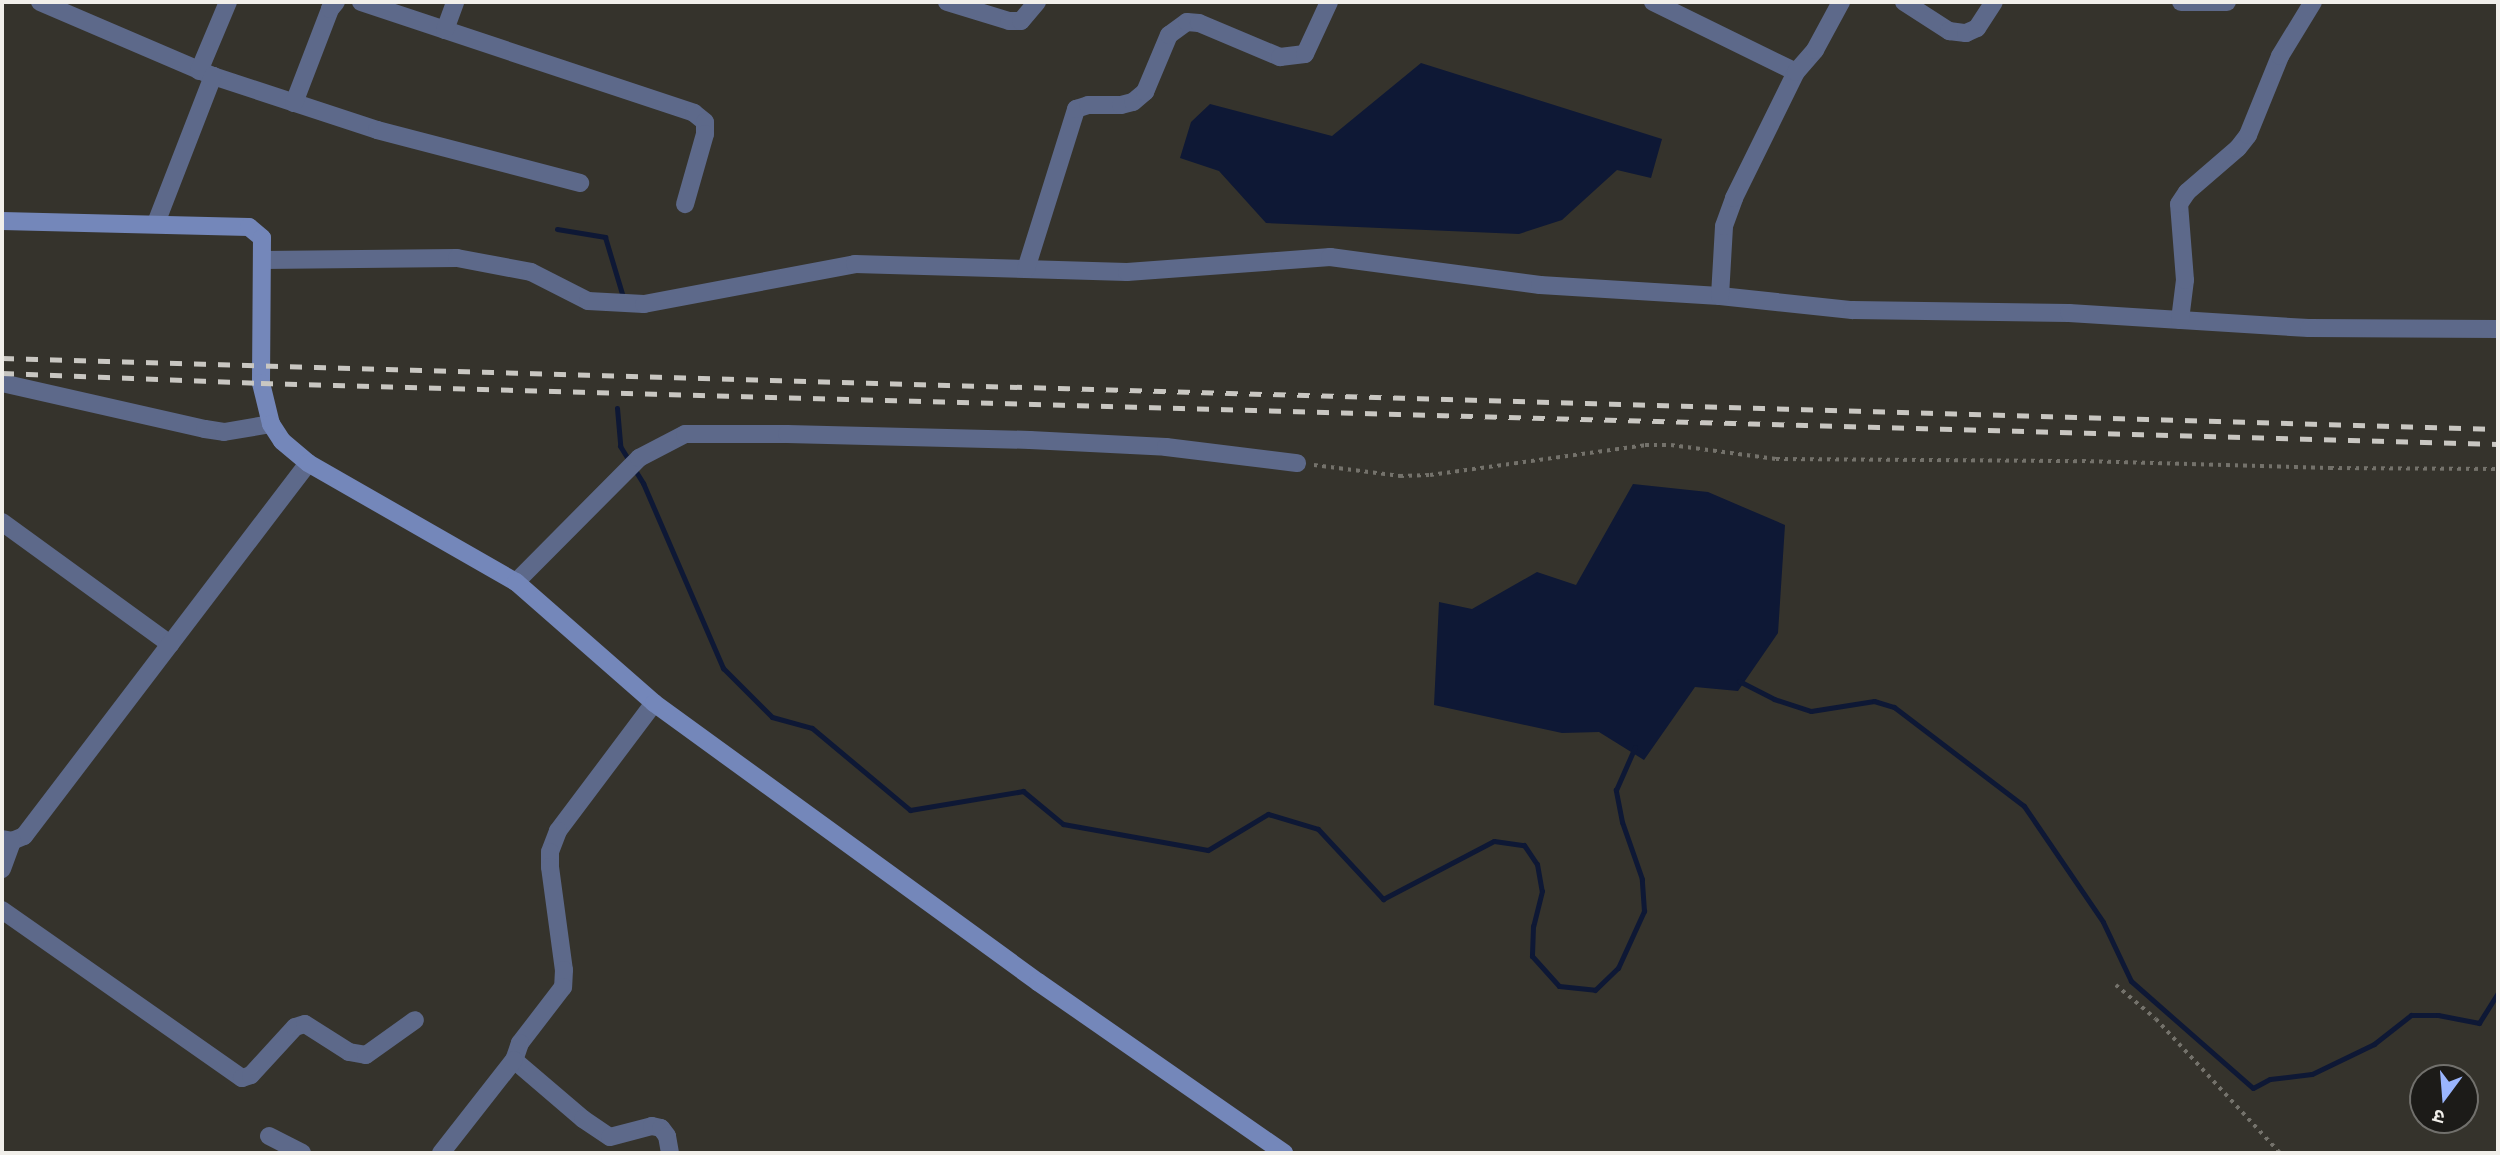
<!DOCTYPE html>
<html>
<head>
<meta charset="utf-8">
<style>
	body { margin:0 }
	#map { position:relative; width:2500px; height:1155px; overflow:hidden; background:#35332c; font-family:"Public Sans","Noto Sans Devanagari",sans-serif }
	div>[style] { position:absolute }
	.water>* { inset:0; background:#0e1835 }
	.stream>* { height:5px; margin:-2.5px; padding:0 2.5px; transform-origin:2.5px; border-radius:2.5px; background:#0e1835 }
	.path>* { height:3.5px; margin-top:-1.75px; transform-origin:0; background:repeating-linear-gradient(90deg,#74726b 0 3.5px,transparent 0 8.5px) }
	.street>* { height:18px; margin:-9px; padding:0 9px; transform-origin:9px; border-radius:9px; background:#5d698a }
	.secondary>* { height:18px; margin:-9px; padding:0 9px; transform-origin:9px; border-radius:9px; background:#7487ba }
	.rail>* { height:5px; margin-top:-2.5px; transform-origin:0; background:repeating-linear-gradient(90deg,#c9c7c2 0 12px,transparent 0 24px) }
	span { translate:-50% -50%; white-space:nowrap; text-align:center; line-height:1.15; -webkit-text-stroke:7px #1c1b18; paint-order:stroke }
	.frame { position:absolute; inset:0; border:4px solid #f1efea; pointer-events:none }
	.north { position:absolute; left:2409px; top:1064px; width:70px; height:70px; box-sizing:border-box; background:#1c1b18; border:2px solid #71706c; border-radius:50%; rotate:196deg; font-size:19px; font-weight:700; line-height:28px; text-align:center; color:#f1efea }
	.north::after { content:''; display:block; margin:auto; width:24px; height:32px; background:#9ab5fd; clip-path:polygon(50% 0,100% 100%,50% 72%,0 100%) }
</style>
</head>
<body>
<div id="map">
	<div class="water">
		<div style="clip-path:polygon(1421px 63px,1662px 139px,1651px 178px,1617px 170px,1562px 220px,1519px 234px,1266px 223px,1219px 171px,1180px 158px,1191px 122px,1210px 104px,1332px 136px)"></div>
		<div style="clip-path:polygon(1633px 484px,1708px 492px,1785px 525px,1778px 633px,1738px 691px,1695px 687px,1644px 760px,1599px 732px,1562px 733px,1434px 705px,1439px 602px,1472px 609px,1537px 572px,1576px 585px)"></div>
	</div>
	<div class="stream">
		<div style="left:557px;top:229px;width:49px;rotate:9.5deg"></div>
		<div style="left:605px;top:237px;width:63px;rotate:73.3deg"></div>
		<div style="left:617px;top:408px;width:38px;rotate:85deg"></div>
		<div style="left:620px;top:446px;width:44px;rotate:58.1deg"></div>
		<div style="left:643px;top:483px;width:202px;rotate:66.6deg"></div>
		<div style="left:723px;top:668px;width:69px;rotate:45deg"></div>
		<div style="left:772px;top:717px;width:41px;rotate:15.4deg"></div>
		<div style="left:812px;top:728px;width:128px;rotate:39.9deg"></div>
		<div style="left:910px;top:810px;width:115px;rotate:-9.5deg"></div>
		<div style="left:1023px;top:791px;width:52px;rotate:39.5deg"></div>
		<div style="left:1063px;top:824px;width:147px;rotate:10.2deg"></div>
		<div style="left:1208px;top:850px;width:70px;rotate:-31deg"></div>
		<div style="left:1268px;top:814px;width:52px;rotate:16.7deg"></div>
		<div style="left:1318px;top:829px;width:96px;rotate:47.1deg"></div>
		<div style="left:1383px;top:899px;width:125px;rotate:-27.6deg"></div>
		<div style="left:1494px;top:841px;width:30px;rotate:8deg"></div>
		<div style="left:1524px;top:845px;width:23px;rotate:56deg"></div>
		<div style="left:1537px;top:864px;width:27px;rotate:80deg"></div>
		<div style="left:1542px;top:891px;width:36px;rotate:104deg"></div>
		<div style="left:1533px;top:926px;width:30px;rotate:92deg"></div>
		<div style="left:1532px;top:956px;width:40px;rotate:48deg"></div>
		<div style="left:1559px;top:986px;width:36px;rotate:6deg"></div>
		<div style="left:1595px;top:990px;width:32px;rotate:-44deg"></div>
		<div style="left:1618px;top:968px;width:63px;rotate:-65.5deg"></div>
		<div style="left:1644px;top:911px;width:32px;rotate:-94deg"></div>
		<div style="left:1642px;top:879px;width:60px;rotate:-109.3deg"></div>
		<div style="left:1622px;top:822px;width:33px;rotate:-101deg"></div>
		<div style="left:1616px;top:790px;width:47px;rotate:-66.2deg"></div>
		<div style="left:1739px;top:681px;width:39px;rotate:27deg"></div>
		<div style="left:1774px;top:699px;width:39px;rotate:18deg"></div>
		<div style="left:1811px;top:711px;width:64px;rotate:-9deg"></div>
		<div style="left:1874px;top:701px;width:21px;rotate:17deg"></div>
		<div style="left:1894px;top:707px;width:163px;rotate:37.3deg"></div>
		<div style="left:2024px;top:806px;width:140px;rotate:55.7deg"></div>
		<div style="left:2103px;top:922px;width:65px;rotate:64.6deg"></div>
		<div style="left:2131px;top:981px;width:162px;rotate:41.3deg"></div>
		<div style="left:2253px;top:1088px;width:19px;rotate:-28deg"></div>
		<div style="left:2270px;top:1079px;width:42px;rotate:-6.8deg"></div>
		<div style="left:2312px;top:1074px;width:69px;rotate:-25.8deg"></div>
		<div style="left:2374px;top:1044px;width:47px;rotate:-38.1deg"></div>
		<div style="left:2411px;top:1015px;width:27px"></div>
		<div style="left:2438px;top:1015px;width:42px;rotate:11deg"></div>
		<div style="left:2479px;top:1023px;width:36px;rotate:-58deg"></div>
	</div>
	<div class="path">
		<div style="left:1314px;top:465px;width:87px;rotate:7.3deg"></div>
		<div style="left:1400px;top:476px;width:30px;rotate:-2deg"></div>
		<div style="left:1430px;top:475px;width:217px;rotate:-7.9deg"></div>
		<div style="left:1645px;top:445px;width:26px"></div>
		<div style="left:1671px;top:445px;width:106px;rotate:7.6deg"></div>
		<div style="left:1776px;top:459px;width:306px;rotate:0.4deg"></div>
		<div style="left:2082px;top:461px;width:248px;rotate:1.6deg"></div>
		<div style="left:2330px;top:468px;width:168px;rotate:0.3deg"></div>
		<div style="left:2116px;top:985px;width:52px;rotate:40.4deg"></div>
		<div style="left:2156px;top:1019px;width:183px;rotate:47.2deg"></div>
	</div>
	<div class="street">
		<div style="left:40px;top:2px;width:188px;rotate:23.2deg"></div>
		<div style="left:213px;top:76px;width:173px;rotate:18.2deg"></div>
		<div style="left:377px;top:130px;width:210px;rotate:14.6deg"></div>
		<div style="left:361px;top:2px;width:351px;rotate:18.4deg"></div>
		<div style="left:694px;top:113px;width:14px;rotate:39deg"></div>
		<div style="left:705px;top:122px;width:12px;rotate:90deg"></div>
		<div style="left:705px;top:134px;width:73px;rotate:105.9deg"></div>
		<div style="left:947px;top:2px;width:65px;rotate:17deg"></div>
		<div style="left:1009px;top:21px;width:12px"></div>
		<div style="left:1021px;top:21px;width:25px;rotate:-50deg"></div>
		<div style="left:1653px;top:2px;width:159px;rotate:26.1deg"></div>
		<div style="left:1904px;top:2px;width:54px;rotate:32.8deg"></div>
		<div style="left:1949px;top:31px;width:17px;rotate:7deg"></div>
		<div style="left:1966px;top:33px;width:12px;rotate:-24deg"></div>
		<div style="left:1977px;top:28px;width:31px;rotate:-57deg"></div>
		<div style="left:2181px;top:2px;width:46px"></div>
		<div style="left:445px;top:30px;width:30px;rotate:-70deg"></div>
		<div style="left:199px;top:71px;width:75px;rotate:-67.2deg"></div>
		<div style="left:294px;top:103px;width:101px;rotate:-69deg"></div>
		<div style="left:330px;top:9px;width:9px;rotate:-49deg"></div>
		<div style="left:156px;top:223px;width:158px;rotate:-68.8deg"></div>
		<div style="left:263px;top:260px;width:194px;rotate:-0.6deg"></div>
		<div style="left:457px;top:258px;width:75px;rotate:10.7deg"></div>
		<div style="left:531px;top:272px;width:64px;rotate:27deg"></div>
		<div style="left:588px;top:301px;width:56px;rotate:3.1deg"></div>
		<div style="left:644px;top:304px;width:215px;rotate:-10.7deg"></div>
		<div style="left:855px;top:264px;width:272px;rotate:1.7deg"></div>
		<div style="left:1127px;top:272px;width:204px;rotate:-4.2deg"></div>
		<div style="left:1330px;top:257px;width:212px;rotate:7.6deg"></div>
		<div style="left:1540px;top:285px;width:180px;rotate:3.5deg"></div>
		<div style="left:1720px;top:296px;width:133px;rotate:6.1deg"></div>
		<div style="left:1852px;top:310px;width:217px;rotate:0.8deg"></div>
		<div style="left:2069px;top:313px;width:240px;rotate:3.6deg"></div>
		<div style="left:2309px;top:328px;width:189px;rotate:0.3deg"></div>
		<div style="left:1026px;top:269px;width:168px;rotate:-72.6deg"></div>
		<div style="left:1076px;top:109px;width:13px;rotate:-18deg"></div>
		<div style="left:1088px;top:105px;width:33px"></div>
		<div style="left:1121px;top:105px;width:12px;rotate:-14deg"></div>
		<div style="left:1133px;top:102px;width:16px;rotate:-40deg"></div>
		<div style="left:1145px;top:92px;width:62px;rotate:-67.2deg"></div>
		<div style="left:1169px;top:35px;width:22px;rotate:-36deg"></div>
		<div style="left:1187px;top:22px;width:12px;rotate:5deg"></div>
		<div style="left:1199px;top:23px;width:88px;rotate:22.8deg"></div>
		<div style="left:1280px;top:57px;width:25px;rotate:-7deg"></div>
		<div style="left:1305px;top:54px;width:57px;rotate:-65.2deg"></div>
		<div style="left:1720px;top:296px;width:70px;rotate:-86.7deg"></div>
		<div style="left:1724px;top:226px;width:30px;rotate:-70deg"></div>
		<div style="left:1734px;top:198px;width:140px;rotate:-63.8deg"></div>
		<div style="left:1796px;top:72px;width:29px;rotate:-49deg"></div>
		<div style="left:1815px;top:50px;width:55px;rotate:-61.6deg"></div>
		<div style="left:2180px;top:320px;width:40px;rotate:-82.9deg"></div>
		<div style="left:2185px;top:280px;width:76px;rotate:-94.5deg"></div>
		<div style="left:2179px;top:204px;width:14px;rotate:-56deg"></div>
		<div style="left:2187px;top:192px;width:67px;rotate:-40.8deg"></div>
		<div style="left:2238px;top:148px;width:16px;rotate:-52deg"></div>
		<div style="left:2248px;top:135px;width:85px;rotate:-67.9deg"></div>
		<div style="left:2280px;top:56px;width:63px;rotate:-58.6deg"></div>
		<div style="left:2px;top:383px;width:208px;rotate:12.8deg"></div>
		<div style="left:205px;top:429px;width:19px;rotate:9deg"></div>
		<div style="left:224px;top:432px;width:48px;rotate:-9.7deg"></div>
		<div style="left:2px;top:522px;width:208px;rotate:36deg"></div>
		<div style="left:516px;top:582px;width:175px;rotate:-45.2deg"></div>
		<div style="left:639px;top:458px;width:52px;rotate:-27.6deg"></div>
		<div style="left:685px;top:434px;width:102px"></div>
		<div style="left:787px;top:434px;width:243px;rotate:1.4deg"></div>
		<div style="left:1030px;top:440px;width:136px;rotate:2.9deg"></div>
		<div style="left:1166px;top:447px;width:132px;rotate:7deg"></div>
		<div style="left:654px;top:703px;width:160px;rotate:126.9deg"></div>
		<div style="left:558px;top:831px;width:22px;rotate:111deg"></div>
		<div style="left:550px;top:852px;width:15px;rotate:90deg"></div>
		<div style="left:550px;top:867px;width:104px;rotate:82.3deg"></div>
		<div style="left:564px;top:970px;width:17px;rotate:93deg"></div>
		<div style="left:563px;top:987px;width:71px;rotate:127.5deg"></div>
		<div style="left:520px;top:1043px;width:18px;rotate:109deg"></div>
		<div style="left:514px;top:1060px;width:91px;rotate:40.5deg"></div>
		<div style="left:583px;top:1119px;width:32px;rotate:34deg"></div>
		<div style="left:610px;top:1137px;width:43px;rotate:-14.7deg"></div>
		<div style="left:652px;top:1126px;width:9px;rotate:13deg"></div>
		<div style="left:661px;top:1128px;width:10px;rotate:53deg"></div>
		<div style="left:667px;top:1136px;width:17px;rotate:80deg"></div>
		<div style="left:2px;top:839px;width:10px;rotate:11deg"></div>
		<div style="left:12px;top:841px;width:13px;rotate:-23deg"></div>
		<div style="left:24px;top:836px;width:469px;rotate:-52.7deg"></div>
		<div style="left:2px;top:869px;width:30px;rotate:-70deg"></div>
		<div style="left:2px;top:910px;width:293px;rotate:35deg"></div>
		<div style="left:242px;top:1078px;width:9px;rotate:-18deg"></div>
		<div style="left:251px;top:1075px;width:65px;rotate:-47.5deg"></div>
		<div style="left:295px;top:1027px;width:10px;rotate:-17deg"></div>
		<div style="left:305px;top:1024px;width:52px;rotate:32.5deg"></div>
		<div style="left:349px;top:1052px;width:17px;rotate:10deg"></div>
		<div style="left:366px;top:1055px;width:60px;rotate:-35.5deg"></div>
		<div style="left:269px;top:1136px;width:37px;rotate:27deg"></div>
		<div style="left:441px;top:1153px;width:118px;rotate:-51.9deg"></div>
	</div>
	<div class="secondary">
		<div style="left:2px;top:221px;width:247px;rotate:1.4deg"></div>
		<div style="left:249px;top:227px;width:17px;rotate:40deg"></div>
		<div style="left:262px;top:238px;width:145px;rotate:90.4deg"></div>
		<div style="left:261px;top:383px;width:42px;rotate:76.3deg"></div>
		<div style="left:271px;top:424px;width:20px;rotate:57deg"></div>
		<div style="left:282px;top:441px;width:34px;rotate:40deg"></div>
		<div style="left:308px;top:463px;width:240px;rotate:29.8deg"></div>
		<div style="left:516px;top:582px;width:184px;rotate:41.2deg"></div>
		<div style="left:654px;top:703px;width:475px;rotate:36deg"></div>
		<div style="left:1038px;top:982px;width:300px;rotate:34.8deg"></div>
	</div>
	<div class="rail">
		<div style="left:2px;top:358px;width:2497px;rotate:1.63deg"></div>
		<div style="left:2px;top:373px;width:259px;rotate:2.2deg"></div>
		<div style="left:261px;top:383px;width:2238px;rotate:1.56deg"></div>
	</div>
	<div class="frame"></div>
	<div class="north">उ</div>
</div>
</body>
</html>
